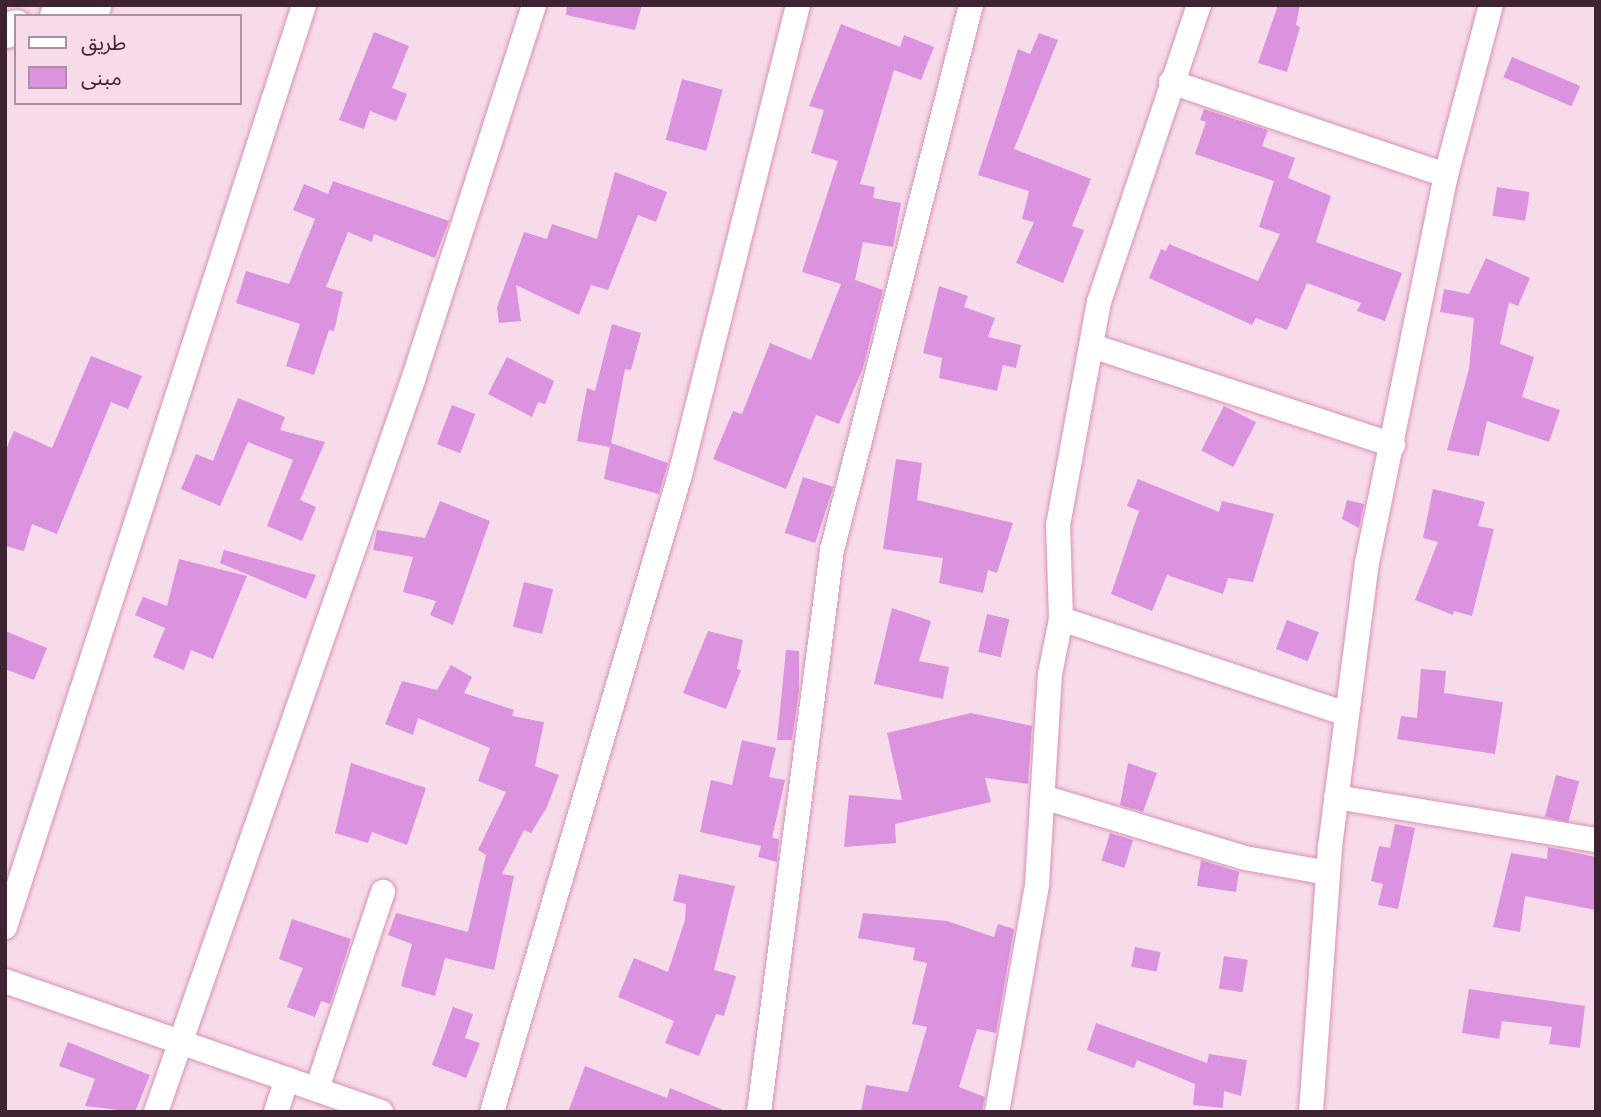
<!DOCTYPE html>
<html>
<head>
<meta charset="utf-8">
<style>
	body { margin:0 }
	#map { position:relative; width:1601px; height:1117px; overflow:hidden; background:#f8dbea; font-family:Lora,"Noto Sans Arabic",serif }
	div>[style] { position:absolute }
	.building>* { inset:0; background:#db92df; transform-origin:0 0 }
	.roads { filter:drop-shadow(0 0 2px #d793b9) drop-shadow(0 0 2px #d793b9) }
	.street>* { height:24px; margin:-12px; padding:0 12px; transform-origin:12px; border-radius:12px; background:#fff }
	.secondary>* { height:35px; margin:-17.5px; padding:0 17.5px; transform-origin:17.5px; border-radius:17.5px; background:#fff }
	span { translate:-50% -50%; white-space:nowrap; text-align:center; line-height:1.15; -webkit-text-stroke:5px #f8dbea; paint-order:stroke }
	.frame { position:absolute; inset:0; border:7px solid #3e2333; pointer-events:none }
	.legend { position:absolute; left:14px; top:14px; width:228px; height:91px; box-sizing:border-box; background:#f8dbea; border:2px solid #ae91a1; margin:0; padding:9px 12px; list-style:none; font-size:21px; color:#3e2333 }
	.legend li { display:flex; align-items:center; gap:14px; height:35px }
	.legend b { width:35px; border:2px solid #ae91a1 }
</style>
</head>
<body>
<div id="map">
	<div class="building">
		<div style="clip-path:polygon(567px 5px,642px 5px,635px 30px,566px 15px)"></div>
		<div style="clip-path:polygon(1278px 5px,1300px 5px,1296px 25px,1300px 27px,1287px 72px,1258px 63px)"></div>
		<div style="clip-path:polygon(841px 24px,900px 47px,904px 35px,934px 47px,921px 80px,894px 70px,860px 184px,875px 187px,873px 198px,901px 203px,893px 247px,863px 242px,855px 280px,883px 290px,863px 368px,839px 424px,816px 415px,786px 489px,713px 459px,733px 411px,742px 414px,770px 343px,811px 360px,841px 284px,802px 272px,838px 161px,811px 153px,824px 110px,809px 106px)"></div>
		<div style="clip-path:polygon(374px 32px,409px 46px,392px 88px,407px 94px,396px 121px,370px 111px,364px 129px,339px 120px)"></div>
		<div style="clip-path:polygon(1039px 33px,1058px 40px,1014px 149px,1091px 179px,1072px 226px,1084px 230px,1063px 283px,1016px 263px,1034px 222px,1022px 219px,1029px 191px,978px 175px,1018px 49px,1030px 54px)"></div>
		<div style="left:1512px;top:57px;width:74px;height:22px;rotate:23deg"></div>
		<div style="left:682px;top:79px;width:42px;height:63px;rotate:15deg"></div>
		<div style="clip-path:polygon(1204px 109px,1268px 130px,1262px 146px,1295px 158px,1288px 178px,1331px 196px,1316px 242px,1402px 273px,1385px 321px,1357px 311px,1361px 303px,1307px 283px,1287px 330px,1256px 318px,1252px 325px,1149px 278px,1161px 249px,1166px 251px,1169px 244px,1258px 281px,1280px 234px,1259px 227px,1274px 181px,1195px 154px,1206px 122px,1200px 120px)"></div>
		<div style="clip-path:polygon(615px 172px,667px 192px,656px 222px,638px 215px,608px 290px,591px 285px,579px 315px,516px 285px,521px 321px,499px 323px,497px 307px,524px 232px,547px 239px,552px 224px,597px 239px)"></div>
		<div style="clip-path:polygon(333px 181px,449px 221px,435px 258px,374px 234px,372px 242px,348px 232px,326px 287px,343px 292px,334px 331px,329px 330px,314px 375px,286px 366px,300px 324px,236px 303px,246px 271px,289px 284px,315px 219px,293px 210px,304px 184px,328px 194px)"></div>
		<div style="left:1497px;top:187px;width:33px;height:29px;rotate:9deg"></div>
		<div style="clip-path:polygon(1486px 258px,1530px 278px,1518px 306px,1509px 302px,1500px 344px,1534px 357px,1522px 397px,1560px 410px,1549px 442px,1487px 421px,1479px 456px,1447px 450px,1469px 369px,1474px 318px,1440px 312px,1444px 289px,1469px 294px)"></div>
		<div style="clip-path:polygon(939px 286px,968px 296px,964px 307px,995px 318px,988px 337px,1021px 345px,1016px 368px,1003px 365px,997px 391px,939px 378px,942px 358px,923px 353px)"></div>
		<div style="clip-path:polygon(612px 324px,641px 333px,631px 370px,625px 369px,611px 443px,668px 463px,659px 494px,604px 479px,610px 447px,577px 441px,587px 388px,595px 391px)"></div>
		<div style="clip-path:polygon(91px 356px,142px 376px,128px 409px,111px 402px,57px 534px,32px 524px,24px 551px,5px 546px,5px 452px,14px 431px,52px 448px)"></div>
		<div style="clip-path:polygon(507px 357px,554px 381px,545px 404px,538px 402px,532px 417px,488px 394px)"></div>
		<div style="clip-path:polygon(238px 398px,285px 417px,280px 430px,325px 442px,300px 500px,316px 507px,302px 541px,267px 526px,293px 460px,248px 442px,220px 506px,181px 489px,196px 454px,213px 461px)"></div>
		<div style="left:452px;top:405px;width:25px;height:42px;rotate:21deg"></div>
		<div style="left:1224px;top:406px;width:36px;height:50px;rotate:27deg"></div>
		<div style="clip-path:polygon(896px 459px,922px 463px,917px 500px,1013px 523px,997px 573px,988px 570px,983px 593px,939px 583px,943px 558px,883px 549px)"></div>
		<div style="left:803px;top:477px;width:32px;height:59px;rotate:18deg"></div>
		<div style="clip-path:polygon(1138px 479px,1219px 512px,1222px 501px,1274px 514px,1253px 582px,1228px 578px,1223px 594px,1167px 575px,1152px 611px,1111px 594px,1139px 511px,1127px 506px)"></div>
		<div style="clip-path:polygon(1433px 489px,1485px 502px,1478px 526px,1494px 529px,1472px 616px,1454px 611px,1453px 615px,1415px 600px,1438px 542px,1423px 538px)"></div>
		<div style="clip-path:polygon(1347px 500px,1364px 504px,1359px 528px,1342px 519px)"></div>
		<div style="clip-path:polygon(440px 501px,490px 521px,453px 625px,430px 615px,436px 601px,403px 592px,413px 557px,373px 550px,377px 530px,425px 538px)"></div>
		<div style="clip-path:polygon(224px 550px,316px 575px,306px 599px,220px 563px)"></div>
		<div style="clip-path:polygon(179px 559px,247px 576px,213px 659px,191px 650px,184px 670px,153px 657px,165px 628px,135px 615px,143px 597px,167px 606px)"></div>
		<div style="left:524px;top:582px;width:30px;height:46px;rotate:14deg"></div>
		<div style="clip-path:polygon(892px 608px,931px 621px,919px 661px,949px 667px,943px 699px,874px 684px)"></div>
		<div style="left:987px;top:614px;width:23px;height:39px;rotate:13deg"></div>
		<div style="left:1287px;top:620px;width:34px;height:31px;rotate:21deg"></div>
		<div style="clip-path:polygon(5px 631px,47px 648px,34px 680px,5px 669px)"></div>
		<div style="clip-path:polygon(708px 631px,743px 640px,737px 669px,741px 670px,726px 709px,683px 693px)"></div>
		<div style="clip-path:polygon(786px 650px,799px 651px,799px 691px,792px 740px,777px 740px)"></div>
		<div style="clip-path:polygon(451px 665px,472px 677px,464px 693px,514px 710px,512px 716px,544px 722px,535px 766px,559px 775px,547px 807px,531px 833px,524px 830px,502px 874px,514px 876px,494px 970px,445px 958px,435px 996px,401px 986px,412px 944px,388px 935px,396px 913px,468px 932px,486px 855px,478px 850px,506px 792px,478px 781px,490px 748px,418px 718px,413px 735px,385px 724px,402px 681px,437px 690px)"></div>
		<div style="clip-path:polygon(1421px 669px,1446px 671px,1444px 693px,1503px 702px,1495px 754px,1397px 739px,1401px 716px,1417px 718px)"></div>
		<div style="clip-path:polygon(971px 713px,1032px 726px,1028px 784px,985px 778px,991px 802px,895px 824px,896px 843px,844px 847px,849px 795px,902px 800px,887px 733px)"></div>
		<div style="clip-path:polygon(742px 740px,776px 748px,769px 777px,785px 780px,772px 838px,779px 839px,777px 862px,758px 857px,761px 846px,700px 832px,711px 780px,732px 785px)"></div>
		<div style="clip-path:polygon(351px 763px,426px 788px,407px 845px,372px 832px,368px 843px,335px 833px)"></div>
		<div style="clip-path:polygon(1128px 763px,1157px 773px,1143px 812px,1120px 805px)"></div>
		<div style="left:1556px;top:775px;width:24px;height:43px;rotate:15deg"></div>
		<div style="clip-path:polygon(1395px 824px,1415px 828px,1398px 909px,1378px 905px,1383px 884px,1371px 881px,1379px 846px,1390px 848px)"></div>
		<div style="left:1110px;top:833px;width:24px;height:29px;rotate:17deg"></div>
		<div style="clip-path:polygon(1548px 847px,1596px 857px,1596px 910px,1525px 896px,1520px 932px,1493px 927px,1511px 853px,1547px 859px)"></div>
		<div style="clip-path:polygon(1201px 860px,1239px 872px,1236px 892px,1197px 886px)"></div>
		<div style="clip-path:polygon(679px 874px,735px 886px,714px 970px,736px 976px,724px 1016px,716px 1014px,699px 1056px,665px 1043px,674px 1021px,618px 997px,634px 958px,668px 972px,685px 920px,686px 904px,673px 901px)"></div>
		<div style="clip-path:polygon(863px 913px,947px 921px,994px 937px,998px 924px,1014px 929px,996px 1033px,977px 1029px,959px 1087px,985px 1097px,982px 1112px,861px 1112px,866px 1085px,908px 1092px,927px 1027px,912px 1024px,927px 963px,913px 960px,915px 948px,858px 938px)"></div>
		<div style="clip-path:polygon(292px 919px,351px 939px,330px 1004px,321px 1001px,315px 1017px,287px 1007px,303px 968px,279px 959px)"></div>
		<div style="left:1135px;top:947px;width:26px;height:20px;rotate:11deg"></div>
		<div style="left:1224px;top:956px;width:24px;height:33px;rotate:9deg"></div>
		<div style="clip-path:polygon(1469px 989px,1585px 1006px,1580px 1048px,1549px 1044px,1552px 1027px,1502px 1021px,1499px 1039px,1462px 1033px)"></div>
		<div style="clip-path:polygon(453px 1007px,473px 1014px,465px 1038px,480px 1043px,466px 1078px,432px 1065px)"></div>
		<div style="clip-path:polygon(1096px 1023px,1207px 1063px,1209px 1054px,1247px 1060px,1241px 1096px,1224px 1091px,1223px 1108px,1193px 1105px,1195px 1084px,1137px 1060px,1134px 1068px,1087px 1050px)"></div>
		<div style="clip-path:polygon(68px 1042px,150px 1075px,135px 1112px,85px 1106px,95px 1079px,59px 1066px)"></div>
		<div style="clip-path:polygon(585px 1066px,667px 1098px,670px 1088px,728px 1112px,568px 1112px)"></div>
	</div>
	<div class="roads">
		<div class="street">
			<div style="left:1171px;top:82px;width:290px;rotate:18.7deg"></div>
			<div style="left:1092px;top:346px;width:317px;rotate:18.2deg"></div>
			<div style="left:1061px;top:619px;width:298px;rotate:18.4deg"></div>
			<div style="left:1043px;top:797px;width:211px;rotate:16.8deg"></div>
			<div style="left:1245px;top:858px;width:84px;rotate:10.2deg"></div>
			<div style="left:1336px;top:797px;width:264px;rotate:9.4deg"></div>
			<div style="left:5px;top:927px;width:969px;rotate:-72.03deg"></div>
			<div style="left:5px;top:981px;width:398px;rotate:19.2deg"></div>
			<div style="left:317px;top:1089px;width:208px;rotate:-71.5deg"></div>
			<div style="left:156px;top:1112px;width:776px;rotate:-70.65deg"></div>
			<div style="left:413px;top:380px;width:394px;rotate:-72.1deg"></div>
			<div style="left:276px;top:1112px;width:35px;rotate:-72deg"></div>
			<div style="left:492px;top:1112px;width:664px;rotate:-73.56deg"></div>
			<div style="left:680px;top:475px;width:485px;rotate:-75.9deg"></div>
			<div style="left:759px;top:1112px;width:567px;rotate:-82.6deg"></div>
			<div style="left:832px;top:550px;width:562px;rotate:-75.69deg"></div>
			<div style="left:997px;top:1112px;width:230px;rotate:-80deg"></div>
			<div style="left:1037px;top:885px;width:211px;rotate:-86.5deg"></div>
			<div style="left:1050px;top:674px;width:56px;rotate:-78.7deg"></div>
			<div style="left:1061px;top:619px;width:94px;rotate:-91.8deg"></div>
			<div style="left:1058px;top:525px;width:227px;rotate:-79.6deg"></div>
			<div style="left:1099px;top:302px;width:313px;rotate:-71.4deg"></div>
			<div style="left:1311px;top:1112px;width:266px;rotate:-85.9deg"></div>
			<div style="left:1330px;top:847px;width:286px;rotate:-82.6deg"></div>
			<div style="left:1367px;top:563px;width:396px;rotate:-78.5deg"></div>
			<div style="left:1446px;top:175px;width:176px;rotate:-75.2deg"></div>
		</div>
		<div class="secondary">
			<div style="left:57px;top:16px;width:38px;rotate:-17deg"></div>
			<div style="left:5px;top:30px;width:11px;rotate:-15deg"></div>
		</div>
	</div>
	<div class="frame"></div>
	<ul class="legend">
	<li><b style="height:9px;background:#fff"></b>طريق</li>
	<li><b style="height:19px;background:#db92df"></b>مبنى</li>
	</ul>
</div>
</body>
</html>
